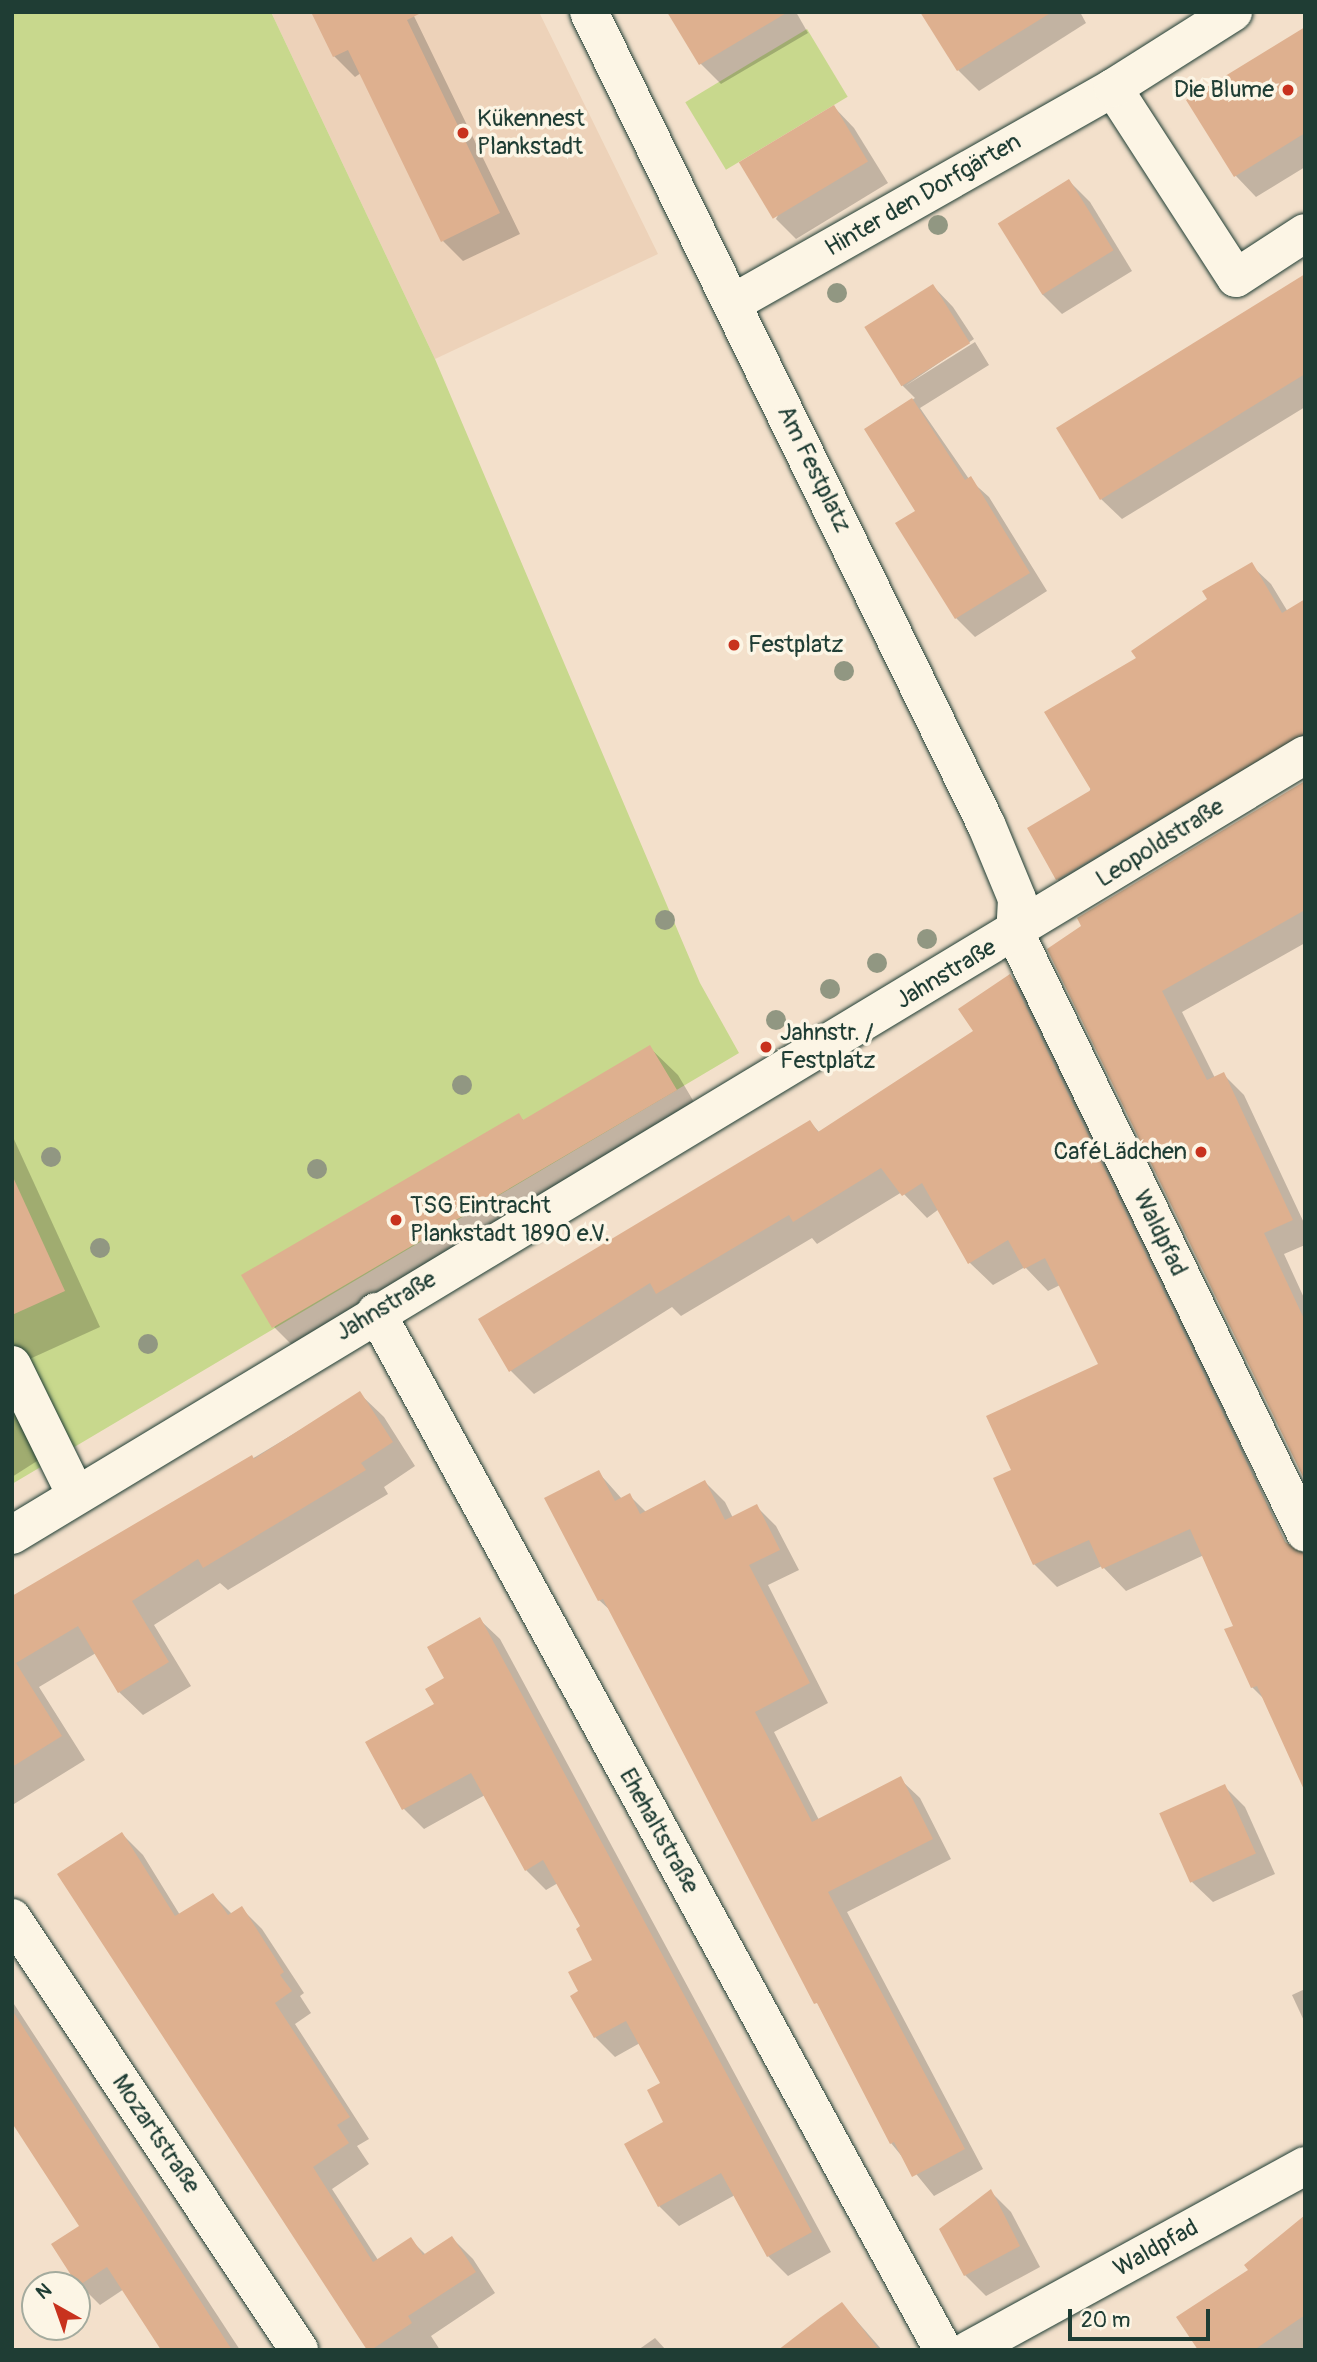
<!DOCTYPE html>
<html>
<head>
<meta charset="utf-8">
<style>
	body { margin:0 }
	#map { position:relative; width:1317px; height:2362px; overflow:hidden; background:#f3e0cb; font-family:Pangolin,sans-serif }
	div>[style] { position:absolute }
	.built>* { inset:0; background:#edd2b9 }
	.green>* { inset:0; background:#c8d88d; transform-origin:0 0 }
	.shadow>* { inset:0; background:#0003 }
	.building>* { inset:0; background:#deb08f; transform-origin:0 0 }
	.roads { filter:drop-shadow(0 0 2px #1f3d34) drop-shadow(0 0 2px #1f3d34) }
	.minor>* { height:38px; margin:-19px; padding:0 19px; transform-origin:19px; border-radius:19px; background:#fcf5e5 }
	.trees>* { width:20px; height:20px; margin:-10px; border-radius:50%; background:#919782 }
	.dots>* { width:19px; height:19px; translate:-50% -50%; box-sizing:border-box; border:4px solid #fcf5e5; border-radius:50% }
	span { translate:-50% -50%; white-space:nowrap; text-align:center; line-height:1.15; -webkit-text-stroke:7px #fcf5e5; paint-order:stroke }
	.poi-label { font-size:24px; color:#1f3d34 }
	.right { translate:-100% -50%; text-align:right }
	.left { translate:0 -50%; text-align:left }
	.street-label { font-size:24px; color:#1f3d34 }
	.frame { position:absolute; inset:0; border:14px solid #1f3d34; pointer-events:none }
	.north { position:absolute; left:21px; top:2271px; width:70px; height:70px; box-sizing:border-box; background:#fcf5e5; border:2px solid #a4ab9e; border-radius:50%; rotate:320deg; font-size:19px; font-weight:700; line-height:28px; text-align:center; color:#1f3d34 }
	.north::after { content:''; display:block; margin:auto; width:24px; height:32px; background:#c8321e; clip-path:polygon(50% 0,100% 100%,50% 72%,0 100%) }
	.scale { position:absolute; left:1068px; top:2309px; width:142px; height:32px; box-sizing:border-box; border:4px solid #1f3d34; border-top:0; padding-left:9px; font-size:21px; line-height:24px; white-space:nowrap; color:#1f3d34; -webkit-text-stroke:5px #fcf5e5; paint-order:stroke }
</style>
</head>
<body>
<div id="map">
	<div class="built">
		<div style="clip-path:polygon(271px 12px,539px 12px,658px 254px,435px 359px)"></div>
	</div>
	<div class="green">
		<div style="clip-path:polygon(12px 12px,271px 12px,435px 359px,700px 983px,739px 1053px,12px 1484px)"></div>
		<div style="left:807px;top:29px;width:79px;height:142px;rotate:59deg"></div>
	</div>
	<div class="shadow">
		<div style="clip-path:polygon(412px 12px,520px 234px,463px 261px,443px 241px,361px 73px,355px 77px,334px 56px)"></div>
		<div style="clip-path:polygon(670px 12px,796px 12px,808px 33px,721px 84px,701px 64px)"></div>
		<div style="clip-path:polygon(922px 12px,1080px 12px,1086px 23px,979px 91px,958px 70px)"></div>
		<div style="clip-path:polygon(1305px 29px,1305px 167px,1256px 197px,1236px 176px,1189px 101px)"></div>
		<div style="clip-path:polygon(834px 107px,854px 128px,888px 183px,796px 239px,776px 219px)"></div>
		<div style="clip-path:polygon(1069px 181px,1090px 202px,1132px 271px,1062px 314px,1042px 294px)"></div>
		<div style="clip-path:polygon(1305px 274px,1305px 407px,1122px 519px,1101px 499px)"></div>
		<div style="clip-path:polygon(933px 286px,953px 307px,974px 339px,905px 386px,975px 342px,989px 365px,920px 408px,969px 479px,989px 497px,1047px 591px,975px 637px,956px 618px,918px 511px,866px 430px,915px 398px,902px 385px)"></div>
		<div style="clip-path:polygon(1251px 565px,1271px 584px,1288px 612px,1305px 601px,1305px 761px,1077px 899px,1057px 879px,1139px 658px)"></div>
		<div style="clip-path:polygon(1305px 782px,1305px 943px,1182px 1012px,1215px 1078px,1223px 1074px,1244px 1095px,1305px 1225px,1305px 1245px,1284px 1254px,1305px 1300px,1305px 1477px,1049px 950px)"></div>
		<div style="clip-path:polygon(1010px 976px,1033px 999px,1305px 1584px,1265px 1700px,1252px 1687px,1236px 1627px,1204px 1555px,1126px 1591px,1102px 1566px,1057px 1587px,1034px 1564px,1014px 1471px,1100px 1365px,1060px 1285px,1048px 1291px,1025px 1267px,993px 1285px,970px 1263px,939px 1209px,927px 1218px,902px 1192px,817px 1244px,812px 1238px,681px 1316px,672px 1307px,534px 1394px,511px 1371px,480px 1319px,810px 1122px,820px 1133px,975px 1031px)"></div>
		<div style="clip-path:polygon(649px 1047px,678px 1075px,704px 1119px,302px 1355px,274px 1327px,519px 1116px,524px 1121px)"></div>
		<div style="clip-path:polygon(12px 1135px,100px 1327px,12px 1367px)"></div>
		<div style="clip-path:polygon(12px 1389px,48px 1454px,12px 1477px)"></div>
		<div style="clip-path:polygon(360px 1394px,384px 1417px,415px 1466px,384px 1487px,388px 1494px,228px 1590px,220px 1583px,154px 1625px,191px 1686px,143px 1715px,119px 1692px,96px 1653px,39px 1687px,85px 1760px,14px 1804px,12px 1603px)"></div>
		<div style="clip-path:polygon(598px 1472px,622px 1499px,629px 1495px,647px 1513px,705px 1482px,725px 1502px,733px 1518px,756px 1506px,776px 1526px,799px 1570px,768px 1585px,828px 1703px,774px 1732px,819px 1820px,900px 1779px,920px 1798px,951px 1859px,847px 1912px,983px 2169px,934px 2196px,891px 2143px,612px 1612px,599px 1600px)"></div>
		<div style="clip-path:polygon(480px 1620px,500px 1639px,831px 2252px,788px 2276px,768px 2256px,735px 2195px,679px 2226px,659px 2206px,666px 2122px,662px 2084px,640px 2043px,615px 2057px,595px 2037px,581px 1992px,594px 1960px,583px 1927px,558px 1883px,546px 1890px,526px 1870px,485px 1795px,424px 1829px,404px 1809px,367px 1743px,436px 1705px)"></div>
		<div style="clip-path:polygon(1224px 1786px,1245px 1807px,1275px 1874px,1213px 1902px,1192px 1882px)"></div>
		<div style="clip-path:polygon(122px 1834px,143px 1855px,180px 1915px,213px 1895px,232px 1914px,241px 1908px,262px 1929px,304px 1993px,300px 1996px,311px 2013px,295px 2024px,369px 2139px,357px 2146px,369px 2164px,332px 2189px,378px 2260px,410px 2239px,426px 2255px,452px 2238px,473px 2259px,495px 2293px,431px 2336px,440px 2350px,369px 2350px)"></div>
		<div style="clip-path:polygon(1305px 1989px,1305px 2023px,1292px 1995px)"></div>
		<div style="clip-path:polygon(12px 2001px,240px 2350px,164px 2350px,124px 2289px,100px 2305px,80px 2285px,81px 2227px,12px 2120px)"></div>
		<div style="clip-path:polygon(991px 2192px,1011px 2212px,1040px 2267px,986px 2296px,965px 2275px,941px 2229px)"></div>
		<div style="clip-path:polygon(1305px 2217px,1305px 2349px,1200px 2350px,1250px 2270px)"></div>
		<div style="clip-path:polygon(842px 2304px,882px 2350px,782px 2350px)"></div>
		<div style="clip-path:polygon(655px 2338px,666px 2350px,638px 2350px)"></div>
	</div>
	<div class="building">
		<div style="clip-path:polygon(311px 12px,423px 12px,407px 20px,500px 213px,441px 242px,348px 50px,333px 57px)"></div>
		<div style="clip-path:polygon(667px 12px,788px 12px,699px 65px)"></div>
		<div style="clip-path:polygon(920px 12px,1052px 12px,957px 71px)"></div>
		<div style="clip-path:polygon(1305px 27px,1305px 133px,1234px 177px,1186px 100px)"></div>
		<div style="left:834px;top:105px;width:66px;height:111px;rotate:59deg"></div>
		<div style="left:1069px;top:179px;width:84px;height:84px;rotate:58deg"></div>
		<div style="clip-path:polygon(1305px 274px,1305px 374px,1100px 500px,1056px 428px)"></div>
		<div style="left:933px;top:284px;width:70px;height:81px;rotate:58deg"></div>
		<div style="clip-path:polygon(912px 398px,965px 480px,971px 476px,1030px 573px,955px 619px,895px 523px,915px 511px,864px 429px)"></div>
		<div style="clip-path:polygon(1252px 562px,1282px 613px,1305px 599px,1305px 733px,1056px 880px,1027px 828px,1091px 790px,1044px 712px,1136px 658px,1131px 651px,1207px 599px,1202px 591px)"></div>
		<div style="clip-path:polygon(1305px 781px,1305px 910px,1162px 991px,1207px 1080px,1224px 1072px,1293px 1220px,1264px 1233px,1305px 1321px,1305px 1481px,1047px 949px,1081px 926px,1077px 918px)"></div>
		<div style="clip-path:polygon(1010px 974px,1285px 1542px,1305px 1554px,1305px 1792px,1257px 1686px,1251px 1688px,1224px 1629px,1233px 1626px,1190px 1529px,1102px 1569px,1089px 1540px,1033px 1565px,993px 1478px,1011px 1470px,986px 1416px,1098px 1364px,1045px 1258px,1024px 1269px,1008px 1240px,968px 1264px,922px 1183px,902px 1196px,881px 1168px,793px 1222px,789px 1215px,656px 1294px,650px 1283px,509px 1372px,478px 1319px,810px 1120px,818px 1132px,973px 1031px,958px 1009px)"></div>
		<div style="clip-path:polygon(650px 1045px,677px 1090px,272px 1328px,241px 1275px,519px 1113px,523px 1120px)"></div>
		<div style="clip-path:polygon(12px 1175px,65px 1291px,12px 1315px)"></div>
		<div style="clip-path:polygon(360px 1391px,393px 1442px,361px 1463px,366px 1470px,203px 1568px,198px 1559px,132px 1601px,169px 1662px,118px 1693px,78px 1626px,16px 1663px,62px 1736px,12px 1767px,12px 1596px,252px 1455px,254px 1459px)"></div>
		<div style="clip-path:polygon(599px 1470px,615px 1501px,630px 1493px,640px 1514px,705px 1480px,725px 1520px,757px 1504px,780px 1550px,749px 1565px,810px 1683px,755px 1712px,812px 1822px,901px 1776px,933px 1839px,828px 1892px,965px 2149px,912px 2177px,894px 2142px,890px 2144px,817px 2003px,814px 2004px,603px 1599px,598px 1601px,544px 1498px)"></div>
		<div style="clip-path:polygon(480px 1617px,812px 2232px,767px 2257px,721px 2173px,658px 2207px,624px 2144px,663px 2122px,647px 2090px,660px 2083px,626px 2021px,594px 2038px,570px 1996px,578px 1991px,568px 1972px,592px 1960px,576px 1929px,580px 1926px,543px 1860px,525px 1871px,471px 1773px,402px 1810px,365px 1742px,434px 1704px,425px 1689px,444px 1678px,427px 1647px)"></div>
		<div style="left:1225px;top:1784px;width:76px;height:72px;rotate:66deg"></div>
		<div style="clip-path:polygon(122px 1832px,175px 1916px,213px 1893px,228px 1915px,242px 1906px,284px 1972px,280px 1975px,292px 1991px,275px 2003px,350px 2117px,337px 2125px,349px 2143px,313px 2167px,373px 2262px,411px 2237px,423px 2255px,452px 2236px,476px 2272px,408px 2316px,412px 2323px,371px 2350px,367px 2350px,57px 1874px)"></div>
		<div style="clip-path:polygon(12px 2010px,72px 2102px,232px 2350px,161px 2350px,107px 2267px,78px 2286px,51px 2244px,79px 2226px,12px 2123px)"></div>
		<div style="clip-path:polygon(991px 2189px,1020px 2246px,964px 2276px,939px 2229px)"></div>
		<div style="clip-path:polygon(1305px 2215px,1305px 2315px,1254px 2350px,1198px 2350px,1176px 2317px,1248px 2270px,1244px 2265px)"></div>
		<div style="clip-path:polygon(842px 2302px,879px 2350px,778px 2350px,821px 2317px)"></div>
	</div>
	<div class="roads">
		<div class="minor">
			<div style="left:589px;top:12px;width:904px;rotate:63.95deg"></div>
			<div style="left:986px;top:824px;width:81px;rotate:67.5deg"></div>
			<div style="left:1017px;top:899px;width:34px;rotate:93deg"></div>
			<div style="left:1015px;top:933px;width:666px;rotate:64.17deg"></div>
			<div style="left:1113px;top:88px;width:226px;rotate:57.1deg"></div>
			<div style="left:1236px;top:278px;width:82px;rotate:-33.1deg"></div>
			<div style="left:733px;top:303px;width:437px;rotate:-29.5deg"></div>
			<div style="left:1113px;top:88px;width:142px;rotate:-32.3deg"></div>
			<div style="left:376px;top:1312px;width:1183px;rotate:61.35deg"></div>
			<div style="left:12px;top:1365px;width:145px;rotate:63.8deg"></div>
			<div style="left:12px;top:1535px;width:1510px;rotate:-31.1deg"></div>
			<div style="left:12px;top:1918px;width:519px;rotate:56.4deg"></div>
			<div style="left:969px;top:2350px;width:383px;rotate:-28.7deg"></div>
		</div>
	</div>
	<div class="trees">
		<div style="left:938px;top:225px"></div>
		<div style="left:837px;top:293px"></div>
		<div style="left:844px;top:671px"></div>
		<div style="left:665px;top:920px"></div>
		<div style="left:927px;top:939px"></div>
		<div style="left:877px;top:963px"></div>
		<div style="left:830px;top:989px"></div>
		<div style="left:776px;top:1020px"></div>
		<div style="left:462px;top:1085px"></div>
		<div style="left:51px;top:1157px"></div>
		<div style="left:317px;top:1169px"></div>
		<div style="left:100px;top:1248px"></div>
		<div style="left:148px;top:1344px"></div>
	</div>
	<div class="dots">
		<div style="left:1288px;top:90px;background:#c8321e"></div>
		<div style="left:463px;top:133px;background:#c8321e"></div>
		<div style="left:734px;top:645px;background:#c8321e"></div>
		<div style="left:766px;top:1047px;background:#c8321e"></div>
		<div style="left:1201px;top:1152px;background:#c8321e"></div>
		<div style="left:396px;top:1220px;background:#c8321e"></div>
	</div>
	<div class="poi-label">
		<span class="right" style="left:1274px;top:90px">Die Blume</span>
		<span class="left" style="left:477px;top:133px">Kükennest<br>Plankstadt</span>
		<span class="left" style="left:748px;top:645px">Festplatz</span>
		<span class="left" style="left:780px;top:1047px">Jahnstr. /<br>Festplatz</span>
		<span class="right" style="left:1187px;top:1152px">CaféLädchen</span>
		<span class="left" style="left:410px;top:1220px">TSG Eintracht<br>Plankstadt 1890 e.V.</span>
	</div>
	<div class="street-label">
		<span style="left:923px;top:195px;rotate:-30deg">Hinter den Dorfgärten</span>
		<span style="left:814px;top:469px;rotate:64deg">Am Festplatz</span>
		<span style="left:1160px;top:843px;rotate:-32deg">Leopoldstraße</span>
		<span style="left:946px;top:974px;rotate:-31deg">Jahnstraße</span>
		<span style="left:1160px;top:1233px;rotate:64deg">Waldpfad</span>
		<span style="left:386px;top:1306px;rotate:-31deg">Jahnstraße</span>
		<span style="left:659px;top:1831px;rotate:61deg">Ehehaltstraße</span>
		<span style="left:156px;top:2134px;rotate:56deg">Mozartstraße</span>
		<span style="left:1156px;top:2248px;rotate:-29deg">Waldpfad</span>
	</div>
	<div class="frame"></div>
	<div class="north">N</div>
	<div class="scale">20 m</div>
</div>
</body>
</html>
